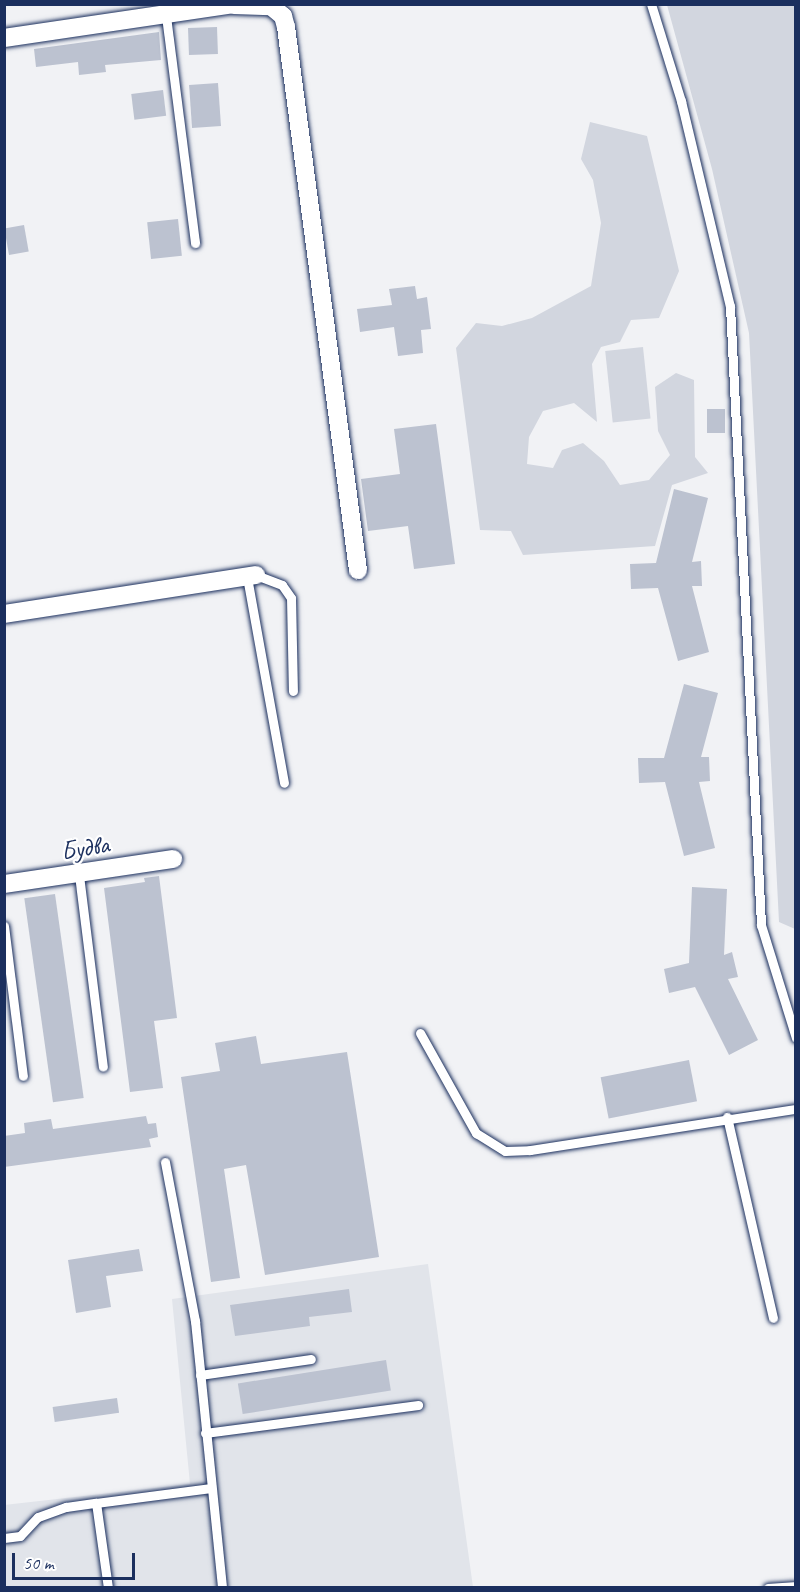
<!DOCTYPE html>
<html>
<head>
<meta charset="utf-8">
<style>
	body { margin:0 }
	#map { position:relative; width:800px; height:1592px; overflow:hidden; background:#f1f2f5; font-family:Caveat,sans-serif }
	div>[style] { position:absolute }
	.built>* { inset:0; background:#e1e4ea }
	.green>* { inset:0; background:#d2d6df; transform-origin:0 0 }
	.building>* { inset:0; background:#bcc2d0; transform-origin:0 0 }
	.roads { filter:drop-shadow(0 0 2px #1b2f5e) drop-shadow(0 0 2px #1b2f5e) }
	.service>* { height:9px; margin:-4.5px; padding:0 4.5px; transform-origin:4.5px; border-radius:4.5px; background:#fff }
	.minor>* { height:18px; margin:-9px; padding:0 9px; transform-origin:9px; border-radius:9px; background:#fff }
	span { translate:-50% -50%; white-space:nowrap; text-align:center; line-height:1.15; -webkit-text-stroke:4.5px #fff; paint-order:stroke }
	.street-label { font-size:26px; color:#1b2f5e }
	.frame { position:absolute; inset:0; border:6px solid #1b2f5e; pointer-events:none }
	.scale { position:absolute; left:12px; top:1553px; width:123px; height:27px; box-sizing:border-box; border:3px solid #1b2f5e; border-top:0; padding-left:8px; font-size:18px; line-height:21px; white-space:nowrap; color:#1b2f5e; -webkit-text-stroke:4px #fff; paint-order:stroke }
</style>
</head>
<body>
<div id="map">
	<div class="built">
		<div style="clip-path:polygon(428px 1264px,473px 1587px,5px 1587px,4px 1505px,190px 1484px,172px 1299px)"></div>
	</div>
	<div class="green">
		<div style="clip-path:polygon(667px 5px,795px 5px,795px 929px,779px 922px,749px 333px,712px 169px)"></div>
		<div style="clip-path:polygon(590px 122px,647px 136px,679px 271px,659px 318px,631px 320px,620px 342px,601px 347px,592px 364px,597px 422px,574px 403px,543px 411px,529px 437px,527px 464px,553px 468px,562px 450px,583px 443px,604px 461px,620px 485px,649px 480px,670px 455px,658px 431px,655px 387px,676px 373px,694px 380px,695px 457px,708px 473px,672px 485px,655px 546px,523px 555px,511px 531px,480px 530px,456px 348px,476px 323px,502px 326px,532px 318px,591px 286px,601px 223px,593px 180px,581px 159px)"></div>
		<div style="left:643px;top:347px;width:72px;height:38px;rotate:84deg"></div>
	</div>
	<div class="building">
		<div style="left:217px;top:27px;width:27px;height:29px;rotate:88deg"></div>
		<div style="clip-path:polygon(159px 32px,161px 60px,105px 65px,106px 72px,79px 75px,78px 62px,36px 67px,34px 49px)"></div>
		<div style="left:218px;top:83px;width:43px;height:29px;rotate:86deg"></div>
		<div style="left:163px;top:90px;width:26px;height:32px;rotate:83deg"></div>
		<div style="left:178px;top:219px;width:37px;height:31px;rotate:84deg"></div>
		<div style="left:24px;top:225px;width:27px;height:20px;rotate:80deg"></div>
		<div style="clip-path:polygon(415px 286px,417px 299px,427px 297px,431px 329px,421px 330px,423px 353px,398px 356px,394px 327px,360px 332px,357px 309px,392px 305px,389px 289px)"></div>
		<div style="left:707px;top:409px;width:18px;height:24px"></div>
		<div style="clip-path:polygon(436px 424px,455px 564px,414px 569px,408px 526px,368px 531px,361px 479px,400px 474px,394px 429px)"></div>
		<div style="clip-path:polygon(674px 489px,708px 498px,692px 562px,701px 561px,702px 586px,692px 586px,709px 652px,678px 661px,658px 588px,631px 589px,630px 564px,656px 563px)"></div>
		<div style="clip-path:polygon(684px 684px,718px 693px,701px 757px,709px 757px,710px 781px,699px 782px,715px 848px,684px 856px,665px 782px,639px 783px,638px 758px,664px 758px)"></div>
		<div style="clip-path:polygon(159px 876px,177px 1018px,154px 1021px,163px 1088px,130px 1092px,104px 888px,145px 882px,144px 878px)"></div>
		<div style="clip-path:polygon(692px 887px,727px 889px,724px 955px,732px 952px,738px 977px,728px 979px,758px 1040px,729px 1055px,695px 987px,669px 993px,664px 969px,689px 963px)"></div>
		<div style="left:55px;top:894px;width:206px;height:31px;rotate:82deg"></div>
		<div style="clip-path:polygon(256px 1036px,261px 1064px,347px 1052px,379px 1257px,265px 1275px,246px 1165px,224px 1169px,240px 1278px,211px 1282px,181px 1077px,220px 1071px,215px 1043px)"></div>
		<div style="left:689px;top:1060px;width:42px;height:90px;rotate:79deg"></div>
		<div style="clip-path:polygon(146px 1116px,148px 1124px,156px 1123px,158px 1137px,149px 1139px,151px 1147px,4px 1167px,4px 1136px,25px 1133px,24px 1123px,51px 1119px,53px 1129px)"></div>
		<div style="clip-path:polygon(139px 1249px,143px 1271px,106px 1276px,111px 1307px,76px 1313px,68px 1260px)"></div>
		<div style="clip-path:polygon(349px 1289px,352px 1312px,309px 1317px,310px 1326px,235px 1336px,230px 1305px)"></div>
		<div style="left:386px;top:1360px;width:31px;height:150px;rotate:81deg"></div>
		<div style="left:117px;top:1398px;width:15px;height:65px;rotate:82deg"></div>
	</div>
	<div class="roads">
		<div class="service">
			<div style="left:651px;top:4px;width:102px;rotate:72.8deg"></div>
			<div style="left:681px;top:101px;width:211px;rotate:76.6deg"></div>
			<div style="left:730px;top:306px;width:620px;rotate:87.13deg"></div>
			<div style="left:761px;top:925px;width:118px;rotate:72.8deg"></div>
			<div style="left:166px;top:16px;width:229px;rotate:82.7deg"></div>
			<div style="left:256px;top:575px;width:28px;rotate:21deg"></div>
			<div style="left:282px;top:585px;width:16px;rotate:55deg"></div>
			<div style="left:291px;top:598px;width:93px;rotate:88.8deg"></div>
			<div style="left:247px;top:577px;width:209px;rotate:79.8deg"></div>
			<div style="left:79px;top:875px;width:193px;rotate:82.9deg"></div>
			<div style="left:4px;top:926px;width:151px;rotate:82.8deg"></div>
			<div style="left:420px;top:1033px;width:115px;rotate:60.8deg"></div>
			<div style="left:476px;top:1133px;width:34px;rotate:32deg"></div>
			<div style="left:505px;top:1151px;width:25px;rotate:-2deg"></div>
			<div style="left:530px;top:1150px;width:269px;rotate:-8.8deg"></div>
			<div style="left:727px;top:1117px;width:206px;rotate:77.1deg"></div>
			<div style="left:165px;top:1162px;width:162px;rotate:79.3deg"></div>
			<div style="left:195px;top:1321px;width:268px;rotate:84.2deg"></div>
			<div style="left:200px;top:1375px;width:112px;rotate:-8.2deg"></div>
			<div style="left:205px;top:1433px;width:215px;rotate:-7.5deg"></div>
			<div style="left:4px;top:1538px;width:16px;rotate:-7deg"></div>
			<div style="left:20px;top:1536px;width:26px;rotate:-47deg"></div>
			<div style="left:38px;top:1517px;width:30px;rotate:-20deg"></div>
			<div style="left:66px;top:1507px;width:30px;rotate:-8deg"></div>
			<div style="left:108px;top:1588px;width:86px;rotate:-98deg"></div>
			<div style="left:96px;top:1503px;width:116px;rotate:-7.4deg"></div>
			<div style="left:768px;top:1588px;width:28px;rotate:-4deg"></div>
		</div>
		<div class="minor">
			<div style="left:234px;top:5px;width:37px;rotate:2deg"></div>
			<div style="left:271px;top:6px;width:16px;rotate:40deg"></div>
			<div style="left:283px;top:16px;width:11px;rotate:75deg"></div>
			<div style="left:286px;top:27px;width:548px;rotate:82.45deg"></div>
			<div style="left:4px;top:38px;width:232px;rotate:-8.4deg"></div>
			<div style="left:4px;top:614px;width:255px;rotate:-8.8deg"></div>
			<div style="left:4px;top:884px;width:171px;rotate:-8.4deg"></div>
		</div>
	</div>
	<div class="street-label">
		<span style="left:85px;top:848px;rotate:-9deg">Будва</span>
	</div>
	<div class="frame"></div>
	<div class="scale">50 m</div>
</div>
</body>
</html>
